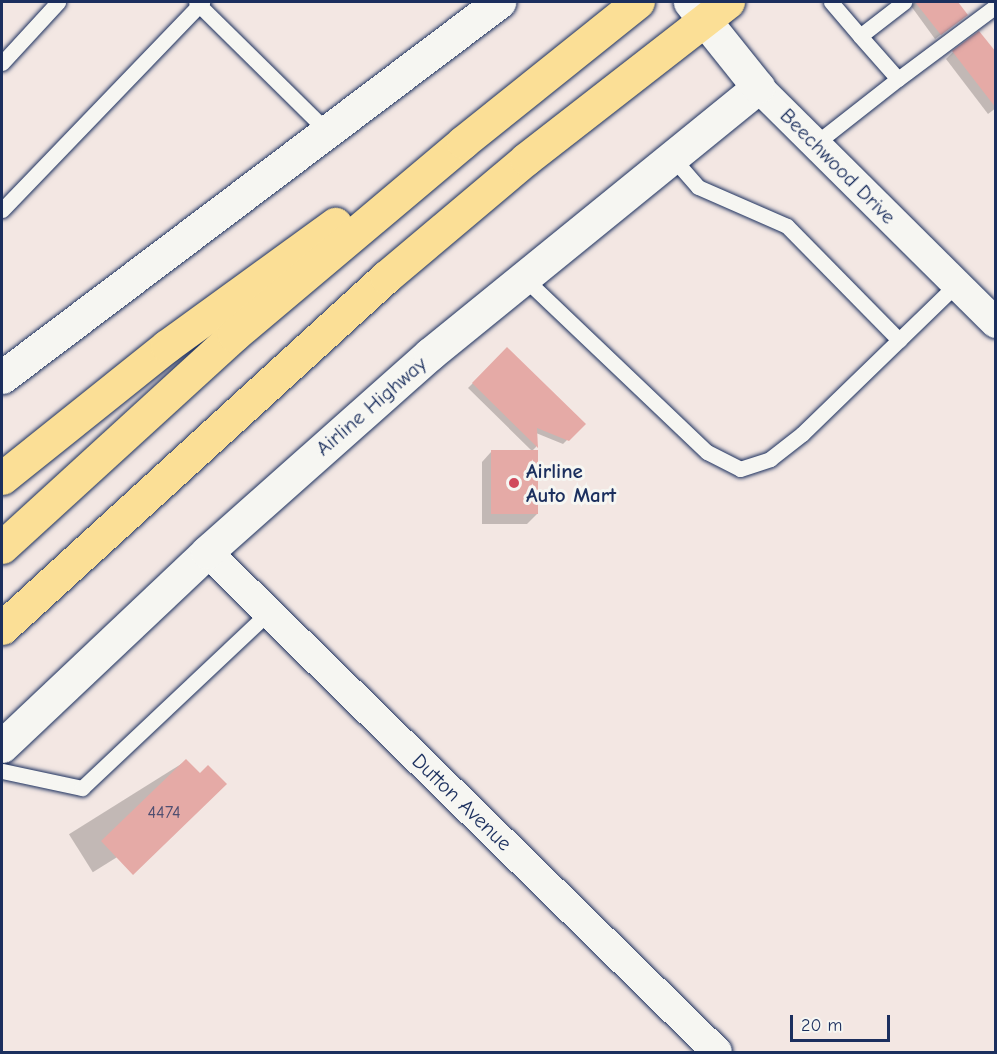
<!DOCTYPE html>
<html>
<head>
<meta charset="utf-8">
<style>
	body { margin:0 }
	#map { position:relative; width:997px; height:1054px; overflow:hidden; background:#f3e7e3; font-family:"Comic Neue",sans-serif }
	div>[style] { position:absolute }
	.shadow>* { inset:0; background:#0003; transform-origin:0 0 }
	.building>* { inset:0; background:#e5aaa6; transform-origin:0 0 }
	.roads { filter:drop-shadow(0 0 2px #1b2f5e) drop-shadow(0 0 2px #1b2f5e) }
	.service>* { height:15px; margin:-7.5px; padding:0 7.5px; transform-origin:7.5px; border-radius:7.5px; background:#f6f6f2 }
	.minor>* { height:30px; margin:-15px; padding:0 15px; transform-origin:15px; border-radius:15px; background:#f6f6f2 }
	.tertiary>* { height:33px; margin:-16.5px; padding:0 16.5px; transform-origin:16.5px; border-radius:16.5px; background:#f6f6f2 }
	.trunk>* { height:33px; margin:-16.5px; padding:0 16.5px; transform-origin:16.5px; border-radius:16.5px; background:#fbdf96 }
	.dots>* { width:16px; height:16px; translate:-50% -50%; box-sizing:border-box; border:3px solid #f6f6f2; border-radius:50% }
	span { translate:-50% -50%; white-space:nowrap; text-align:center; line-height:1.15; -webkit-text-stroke:6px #f6f6f2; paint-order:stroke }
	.number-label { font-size:18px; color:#4e4e70 }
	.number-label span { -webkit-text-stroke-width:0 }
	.street-label { font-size:21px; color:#1b2f5e }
	.poi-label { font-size:21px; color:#1b2f5e; font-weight:700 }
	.left { translate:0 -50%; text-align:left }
	.frame { position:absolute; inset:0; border:3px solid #1b2f5e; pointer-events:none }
	.scale { position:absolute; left:790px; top:1015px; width:100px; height:27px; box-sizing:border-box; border:3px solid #1b2f5e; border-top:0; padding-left:8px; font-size:18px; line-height:21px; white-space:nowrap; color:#1b2f5e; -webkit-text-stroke:4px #f6f6f2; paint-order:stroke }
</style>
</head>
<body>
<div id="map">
	<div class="shadow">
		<div style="clip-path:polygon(915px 2px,956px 2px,966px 15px,935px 39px,911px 6px)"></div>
		<div style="clip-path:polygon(996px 50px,996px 108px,988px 114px,946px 59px,953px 52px)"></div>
		<div style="clip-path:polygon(507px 349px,583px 424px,563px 444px,536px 433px,536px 447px,532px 451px,468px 388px)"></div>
		<div style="clip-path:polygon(491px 452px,537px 514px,527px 524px,482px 524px,482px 462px)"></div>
		<div style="left:186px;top:761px;width:45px;height:138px;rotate:58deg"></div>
	</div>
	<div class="building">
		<div style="clip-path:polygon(915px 2px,958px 2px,968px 15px,941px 35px)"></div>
		<div style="clip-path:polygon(979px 31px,996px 52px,996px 108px,952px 51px)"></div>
		<div style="clip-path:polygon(507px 347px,586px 424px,569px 441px,537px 428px,538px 448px,472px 383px)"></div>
		<div style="left:538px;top:450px;width:64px;height:47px;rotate:90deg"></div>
		<div style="clip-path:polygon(186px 759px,200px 773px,208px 765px,227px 784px,133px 875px,101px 841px)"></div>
	</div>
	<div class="roads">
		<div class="service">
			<div style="left:196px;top:2px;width:184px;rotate:44.6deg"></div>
			<div style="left:831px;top:2px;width:45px;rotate:49.5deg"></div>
			<div style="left:860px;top:36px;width:56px;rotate:-37.7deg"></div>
			<div style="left:2px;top:63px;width:83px;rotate:-47.4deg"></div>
			<div style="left:898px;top:79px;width:122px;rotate:-36.7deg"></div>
			<div style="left:815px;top:144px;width:105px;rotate:-38.1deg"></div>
			<div style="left:898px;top:79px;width:57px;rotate:-131.5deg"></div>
			<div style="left:671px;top:156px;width:41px;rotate:48.9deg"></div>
			<div style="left:698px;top:187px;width:97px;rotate:23.7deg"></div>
			<div style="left:787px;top:226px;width:160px;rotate:45.5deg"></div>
			<div style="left:2px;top:210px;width:289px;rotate:-46.1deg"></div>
			<div style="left:523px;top:277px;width:254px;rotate:43.6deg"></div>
			<div style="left:707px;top:452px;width:37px;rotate:27deg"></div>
			<div style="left:740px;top:469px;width:32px;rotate:-18deg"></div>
			<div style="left:770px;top:459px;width:41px;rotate:-38deg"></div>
			<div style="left:802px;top:434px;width:216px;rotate:-44.1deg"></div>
			<div style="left:2px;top:771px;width:82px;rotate:12deg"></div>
			<div style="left:82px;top:788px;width:255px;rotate:-43.3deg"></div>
		</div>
		<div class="minor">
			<div style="left:758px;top:87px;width:335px;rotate:44.8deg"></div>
			<div style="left:207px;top:552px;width:714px;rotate:44.43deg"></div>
		</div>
		<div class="tertiary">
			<div style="left:2px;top:377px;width:623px;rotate:-37.04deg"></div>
			<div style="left:2px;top:746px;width:282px;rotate:-43.4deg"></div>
			<div style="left:207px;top:552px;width:298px;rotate:-41.6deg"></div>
			<div style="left:430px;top:354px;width:423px;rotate:-39.1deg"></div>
			<div style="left:758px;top:87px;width:109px;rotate:-128.7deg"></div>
		</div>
		<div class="trunk">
			<div style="left:2px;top:478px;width:211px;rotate:-38.7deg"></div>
			<div style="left:167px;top:346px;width:208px;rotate:-36deg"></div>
			<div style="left:2px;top:547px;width:314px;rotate:-42.4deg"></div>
			<div style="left:234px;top:335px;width:299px;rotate:-40.1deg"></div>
			<div style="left:463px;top:142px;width:224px;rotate:-38.7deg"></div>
			<div style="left:2px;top:628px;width:520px;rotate:-42.43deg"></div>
			<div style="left:386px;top:277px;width:183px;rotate:-40.1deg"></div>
			<div style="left:526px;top:159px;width:256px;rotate:-37.9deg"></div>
		</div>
	</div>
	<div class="dots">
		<div style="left:514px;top:483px;background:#d1495b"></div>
	</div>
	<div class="number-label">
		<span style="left:164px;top:813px">4474</span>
	</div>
	<div class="street-label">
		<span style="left:838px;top:166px;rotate:45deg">Beechwood Drive</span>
		<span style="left:371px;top:406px;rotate:-41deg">Airline Highway</span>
		<span style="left:462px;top:802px;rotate:44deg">Dutton Avenue</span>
	</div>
	<div class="poi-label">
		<span class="left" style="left:526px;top:483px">Airline<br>Auto Mart</span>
	</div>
	<div class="frame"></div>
	<div class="scale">20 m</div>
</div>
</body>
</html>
